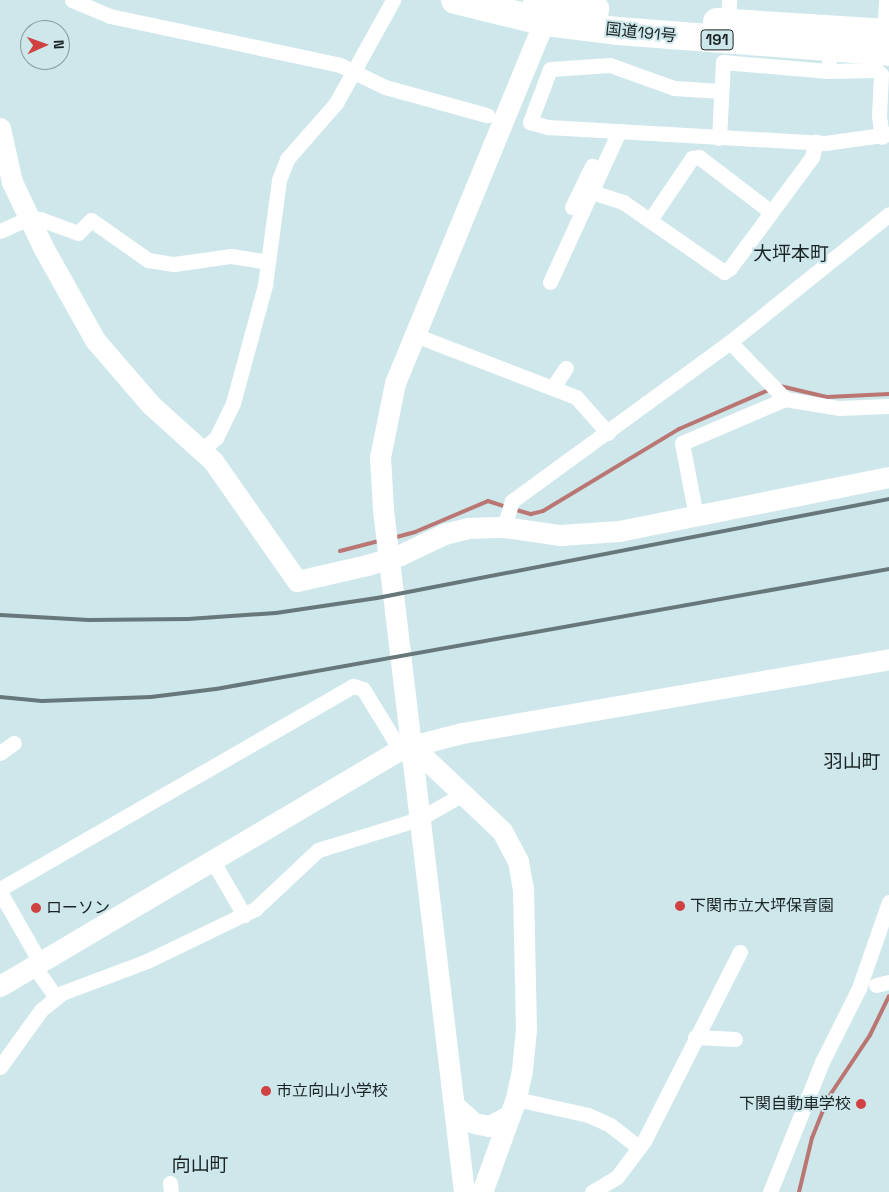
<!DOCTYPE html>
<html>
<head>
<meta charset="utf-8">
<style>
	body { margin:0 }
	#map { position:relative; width:889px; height:1192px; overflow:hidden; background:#cee7eb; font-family:"Space Grotesk","Noto Sans JP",sans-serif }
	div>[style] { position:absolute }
	.stream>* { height:4px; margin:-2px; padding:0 2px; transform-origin:2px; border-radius:2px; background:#b97672 }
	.street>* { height:15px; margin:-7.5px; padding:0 7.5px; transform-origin:7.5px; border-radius:7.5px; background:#fff }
	.secondary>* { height:21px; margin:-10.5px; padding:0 10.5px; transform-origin:10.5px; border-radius:10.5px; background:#fff }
	.highway>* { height:28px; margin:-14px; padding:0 14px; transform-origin:14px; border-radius:14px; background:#fff }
	.rail>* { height:4px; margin:-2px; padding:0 2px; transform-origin:2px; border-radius:2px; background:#67777a }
	.dots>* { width:14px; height:14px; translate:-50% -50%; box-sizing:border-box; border:2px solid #cee7eb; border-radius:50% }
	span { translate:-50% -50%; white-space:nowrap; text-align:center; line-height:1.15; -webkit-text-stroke:4px #cee7eb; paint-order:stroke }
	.shield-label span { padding:1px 4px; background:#cee7eb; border:1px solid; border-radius:4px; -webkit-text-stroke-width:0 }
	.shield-label { font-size:15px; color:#1b2425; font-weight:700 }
	.street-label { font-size:16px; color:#1b2425 }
	.poi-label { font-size:16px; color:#1b2425 }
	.left { translate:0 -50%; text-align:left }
	.right { translate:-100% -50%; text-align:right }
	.quarter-label { font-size:19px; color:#1b2425 }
	.north { position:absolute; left:20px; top:20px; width:50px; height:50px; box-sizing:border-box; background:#cee7eb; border:1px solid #86999c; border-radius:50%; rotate:88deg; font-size:14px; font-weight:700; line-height:20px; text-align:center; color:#1b2425 }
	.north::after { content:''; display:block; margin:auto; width:18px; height:22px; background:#d04142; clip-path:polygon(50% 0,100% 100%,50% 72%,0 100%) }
</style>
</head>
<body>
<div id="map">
	<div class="stream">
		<div style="left:780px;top:386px;width:48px;rotate:13.2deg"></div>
		<div style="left:827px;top:397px;width:62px;rotate:-2.8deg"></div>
		<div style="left:513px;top:509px;width:19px;rotate:16deg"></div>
		<div style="left:531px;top:514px;width:12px;rotate:-14deg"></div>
		<div style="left:543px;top:511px;width:159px;rotate:-31.1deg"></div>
		<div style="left:679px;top:429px;width:100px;rotate:-23.5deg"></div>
		<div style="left:393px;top:538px;width:23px;rotate:-15deg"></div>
		<div style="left:415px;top:532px;width:79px;rotate:-23deg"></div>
		<div style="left:488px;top:501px;width:19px;rotate:18deg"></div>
		<div style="left:340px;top:551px;width:40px;rotate:-14.4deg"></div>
		<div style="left:799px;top:1192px;width:56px;rotate:-76.5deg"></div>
		<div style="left:812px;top:1138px;width:43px;rotate:-68.2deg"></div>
		<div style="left:828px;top:1098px;width:76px;rotate:-56.3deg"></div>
		<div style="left:870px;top:1035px;width:43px;rotate:-64deg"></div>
	</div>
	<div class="street">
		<div style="left:72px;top:0;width:41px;rotate:22.8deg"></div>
		<div style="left:110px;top:16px;width:235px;rotate:12deg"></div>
		<div style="left:340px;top:65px;width:50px;rotate:26.1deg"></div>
		<div style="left:385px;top:87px;width:106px;rotate:15.4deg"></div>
		<div style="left:728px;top:22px;width:22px;rotate:-87deg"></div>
		<div style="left:884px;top:32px;width:32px;rotate:-86deg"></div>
		<div style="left:829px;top:63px;width:8px;rotate:97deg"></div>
		<div style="left:828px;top:71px;width:48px;rotate:-1.2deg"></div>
		<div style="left:876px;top:70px;width:6px;rotate:39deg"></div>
		<div style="left:881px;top:74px;width:42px;rotate:92.7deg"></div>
		<div style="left:879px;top:116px;width:21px;rotate:82deg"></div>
		<div style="left:720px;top:91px;width:46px;rotate:-176.3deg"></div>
		<div style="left:674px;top:88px;width:68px;rotate:-160.2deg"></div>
		<div style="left:610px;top:65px;width:60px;rotate:176.2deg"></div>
		<div style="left:550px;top:69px;width:57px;rotate:110.7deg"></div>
		<div style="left:530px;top:122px;width:19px;rotate:16deg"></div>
		<div style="left:548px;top:127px;width:277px;rotate:3.3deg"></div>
		<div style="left:825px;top:143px;width:65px;rotate:-8deg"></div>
		<div style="left:719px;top:138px;width:76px;rotate:-87deg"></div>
		<div style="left:723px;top:62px;width:105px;rotate:4.9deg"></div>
		<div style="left:592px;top:192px;width:33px;rotate:18deg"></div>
		<div style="left:623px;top:202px;width:123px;rotate:34.7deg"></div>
		<div style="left:724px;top:272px;width:7px;rotate:-34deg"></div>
		<div style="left:730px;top:268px;width:138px;rotate:-53.5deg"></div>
		<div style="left:812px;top:157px;width:16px;rotate:-76deg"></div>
		<div style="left:572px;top:207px;width:46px;rotate:-64deg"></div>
		<div style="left:650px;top:220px;width:75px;rotate:-55.9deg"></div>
		<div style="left:692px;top:158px;width:7px;rotate:-8deg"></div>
		<div style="left:699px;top:157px;width:91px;rotate:37.4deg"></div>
		<div style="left:0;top:231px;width:32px;rotate:-24deg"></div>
		<div style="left:29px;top:218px;width:11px;rotate:5deg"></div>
		<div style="left:40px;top:219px;width:40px;rotate:20.2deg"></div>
		<div style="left:78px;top:233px;width:18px;rotate:-45deg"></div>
		<div style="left:91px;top:220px;width:70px;rotate:35.1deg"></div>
		<div style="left:148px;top:260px;width:26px;rotate:9deg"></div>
		<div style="left:174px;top:264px;width:58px;rotate:-8deg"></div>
		<div style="left:231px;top:256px;width:36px;rotate:9deg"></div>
		<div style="left:550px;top:282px;width:166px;rotate:-65.4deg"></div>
		<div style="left:415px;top:335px;width:173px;rotate:21.1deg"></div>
		<div style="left:576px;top:397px;width:48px;rotate:48.4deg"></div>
		<div style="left:730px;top:342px;width:79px;rotate:46deg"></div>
		<div style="left:785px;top:399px;width:55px;rotate:9.5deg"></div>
		<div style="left:839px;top:408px;width:50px;rotate:-2.3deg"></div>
		<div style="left:553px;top:387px;width:23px;rotate:-56deg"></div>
		<div style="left:202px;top:450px;width:18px;rotate:-41deg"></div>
		<div style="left:216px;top:438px;width:39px;rotate:-64deg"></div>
		<div style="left:233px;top:403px;width:122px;rotate:-74.8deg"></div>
		<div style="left:265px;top:285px;width:106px;rotate:-82.4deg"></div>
		<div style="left:279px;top:180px;width:22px;rotate:-69deg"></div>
		<div style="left:287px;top:159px;width:74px;rotate:-48.8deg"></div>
		<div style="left:336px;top:103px;width:118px;rotate:-61deg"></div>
		<div style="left:696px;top:516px;width:74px;rotate:-100.9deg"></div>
		<div style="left:682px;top:443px;width:112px;rotate:-23.1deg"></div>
		<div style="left:504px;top:527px;width:27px;rotate:-73deg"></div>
		<div style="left:512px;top:501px;width:270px;rotate:-36.1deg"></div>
		<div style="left:730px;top:342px;width:204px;rotate:-38.8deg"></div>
		<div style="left:0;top:753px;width:17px;rotate:-36deg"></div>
		<div style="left:212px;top:860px;width:64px;rotate:59.8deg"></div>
		<div style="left:0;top:889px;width:407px;rotate:-29.9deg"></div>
		<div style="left:353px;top:686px;width:10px;rotate:17deg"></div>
		<div style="left:363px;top:689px;width:73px;rotate:58.5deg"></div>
		<div style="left:0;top:892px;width:81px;rotate:60.3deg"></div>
		<div style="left:34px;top:966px;width:38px;rotate:55deg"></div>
		<div style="left:876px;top:985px;width:13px;rotate:-13deg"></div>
		<div style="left:695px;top:1037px;width:40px;rotate:2.9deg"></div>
		<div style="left:0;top:1067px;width:70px;rotate:-54.3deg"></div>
		<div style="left:41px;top:1010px;width:27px;rotate:-39deg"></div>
		<div style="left:62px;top:993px;width:91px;rotate:-20.6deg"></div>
		<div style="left:147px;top:961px;width:120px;rotate:-25.7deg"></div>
		<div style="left:255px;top:909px;width:86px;rotate:-43.1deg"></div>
		<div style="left:318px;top:850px;width:106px;rotate:-17.1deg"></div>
		<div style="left:419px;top:819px;width:48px;rotate:-29.7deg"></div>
		<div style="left:516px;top:1099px;width:74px;rotate:12.5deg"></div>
		<div style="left:588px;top:1115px;width:24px;rotate:24deg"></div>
		<div style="left:610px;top:1125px;width:37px;rotate:38deg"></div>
		<div style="left:170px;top:1183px;width:9px;rotate:84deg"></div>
		<div style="left:592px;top:1192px;width:29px;rotate:-31deg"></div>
		<div style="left:617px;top:1177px;width:45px;rotate:-53.1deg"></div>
		<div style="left:644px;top:1141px;width:212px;rotate:-63.1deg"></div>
		<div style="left:770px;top:1192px;width:140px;rotate:-68.2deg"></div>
		<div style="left:822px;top:1062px;width:83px;rotate:-63.4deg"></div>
		<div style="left:859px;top:988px;width:91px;rotate:-70.8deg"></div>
	</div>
	<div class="secondary">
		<div style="left:0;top:128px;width:55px;rotate:77.5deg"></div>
		<div style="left:12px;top:182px;width:72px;rotate:64.5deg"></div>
		<div style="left:43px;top:247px;width:107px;rotate:60.8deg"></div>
		<div style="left:95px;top:340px;width:84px;rotate:49.3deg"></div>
		<div style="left:150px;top:404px;width:85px;rotate:42.1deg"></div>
		<div style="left:213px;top:461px;width:146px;rotate:55deg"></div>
		<div style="left:297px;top:581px;width:72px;rotate:-12.9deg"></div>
		<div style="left:367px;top:565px;width:34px;rotate:-17deg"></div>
		<div style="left:400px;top:555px;width:49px;rotate:-25.5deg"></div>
		<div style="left:444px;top:534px;width:25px;rotate:-14deg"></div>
		<div style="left:468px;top:528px;width:36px;rotate:-2deg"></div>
		<div style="left:504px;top:527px;width:57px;rotate:8.1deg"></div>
		<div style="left:560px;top:535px;width:59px;rotate:-3.9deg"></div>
		<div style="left:619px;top:531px;width:275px;rotate:-11.3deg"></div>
		<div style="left:412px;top:746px;width:124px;rotate:43.4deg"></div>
		<div style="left:502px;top:831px;width:34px;rotate:62deg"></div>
		<div style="left:518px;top:861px;width:27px;rotate:80deg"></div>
		<div style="left:523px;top:888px;width:141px;rotate:88.8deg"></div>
		<div style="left:526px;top:1029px;width:41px;rotate:95.6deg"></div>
		<div style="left:522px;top:1070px;width:30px;rotate:102deg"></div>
		<div style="left:516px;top:1099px;width:17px;rotate:111deg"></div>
		<div style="left:510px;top:1115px;width:24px;rotate:152deg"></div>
		<div style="left:489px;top:1126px;width:15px;rotate:-169deg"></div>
		<div style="left:474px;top:1123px;width:27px;rotate:-138deg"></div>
		<div style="left:0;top:986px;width:456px;rotate:-30.6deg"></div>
		<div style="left:392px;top:754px;width:22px;rotate:-22deg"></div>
		<div style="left:412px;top:746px;width:52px;rotate:-14.6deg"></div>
		<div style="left:462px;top:733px;width:433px;rotate:-9.8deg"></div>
		<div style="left:464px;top:1192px;width:687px;rotate:-96.77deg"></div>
		<div style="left:383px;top:510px;width:53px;rotate:-93.2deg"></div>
		<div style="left:380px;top:457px;width:76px;rotate:-78.5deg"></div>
		<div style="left:395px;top:383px;width:407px;rotate:-67.6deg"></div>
		<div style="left:482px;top:1192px;width:82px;rotate:-70deg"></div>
	</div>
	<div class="highway">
		<div style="left:455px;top:0;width:94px;rotate:13.6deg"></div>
		<div style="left:546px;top:22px;width:73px;rotate:7.1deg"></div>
		<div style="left:618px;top:31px;width:272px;rotate:4.4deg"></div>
		<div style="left:537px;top:0;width:59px;rotate:8.8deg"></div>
		<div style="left:717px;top:22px;width:172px;rotate:3.7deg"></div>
	</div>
	<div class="rail">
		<div style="left:0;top:615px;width:89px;rotate:3.2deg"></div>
		<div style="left:89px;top:620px;width:99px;rotate:-0.6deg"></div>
		<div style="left:188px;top:619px;width:88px;rotate:-3.9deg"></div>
		<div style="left:276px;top:613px;width:102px;rotate:-8.4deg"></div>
		<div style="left:377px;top:598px;width:521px;rotate:-10.94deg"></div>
		<div style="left:0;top:697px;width:42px;rotate:5.4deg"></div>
		<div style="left:42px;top:701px;width:109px;rotate:-2.1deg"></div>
		<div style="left:151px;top:697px;width:65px;rotate:-7deg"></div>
		<div style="left:216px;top:689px;width:684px;rotate:-10.11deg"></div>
	</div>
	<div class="dots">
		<div style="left:680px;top:906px;background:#d04142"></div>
		<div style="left:36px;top:908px;background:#d04142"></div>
		<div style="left:266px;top:1091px;background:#d04142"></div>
		<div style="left:861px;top:1104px;background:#d04142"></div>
	</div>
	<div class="shield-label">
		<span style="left:717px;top:40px">191</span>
	</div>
	<div class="street-label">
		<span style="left:641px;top:33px;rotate:6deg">国道191号</span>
	</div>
	<div class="poi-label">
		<span class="left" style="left:690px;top:906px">下関市立大坪保育園</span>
		<span class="left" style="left:46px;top:908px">ローソン</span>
		<span class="left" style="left:276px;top:1091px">市立向山小学校</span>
		<span class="right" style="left:851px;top:1104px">下関自動車学校</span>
	</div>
	<div class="quarter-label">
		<span style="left:791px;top:254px">大坪本町</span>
		<span style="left:852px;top:762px">羽山町</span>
		<span style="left:200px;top:1165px">向山町</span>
	</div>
	<div class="north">N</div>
</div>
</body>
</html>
